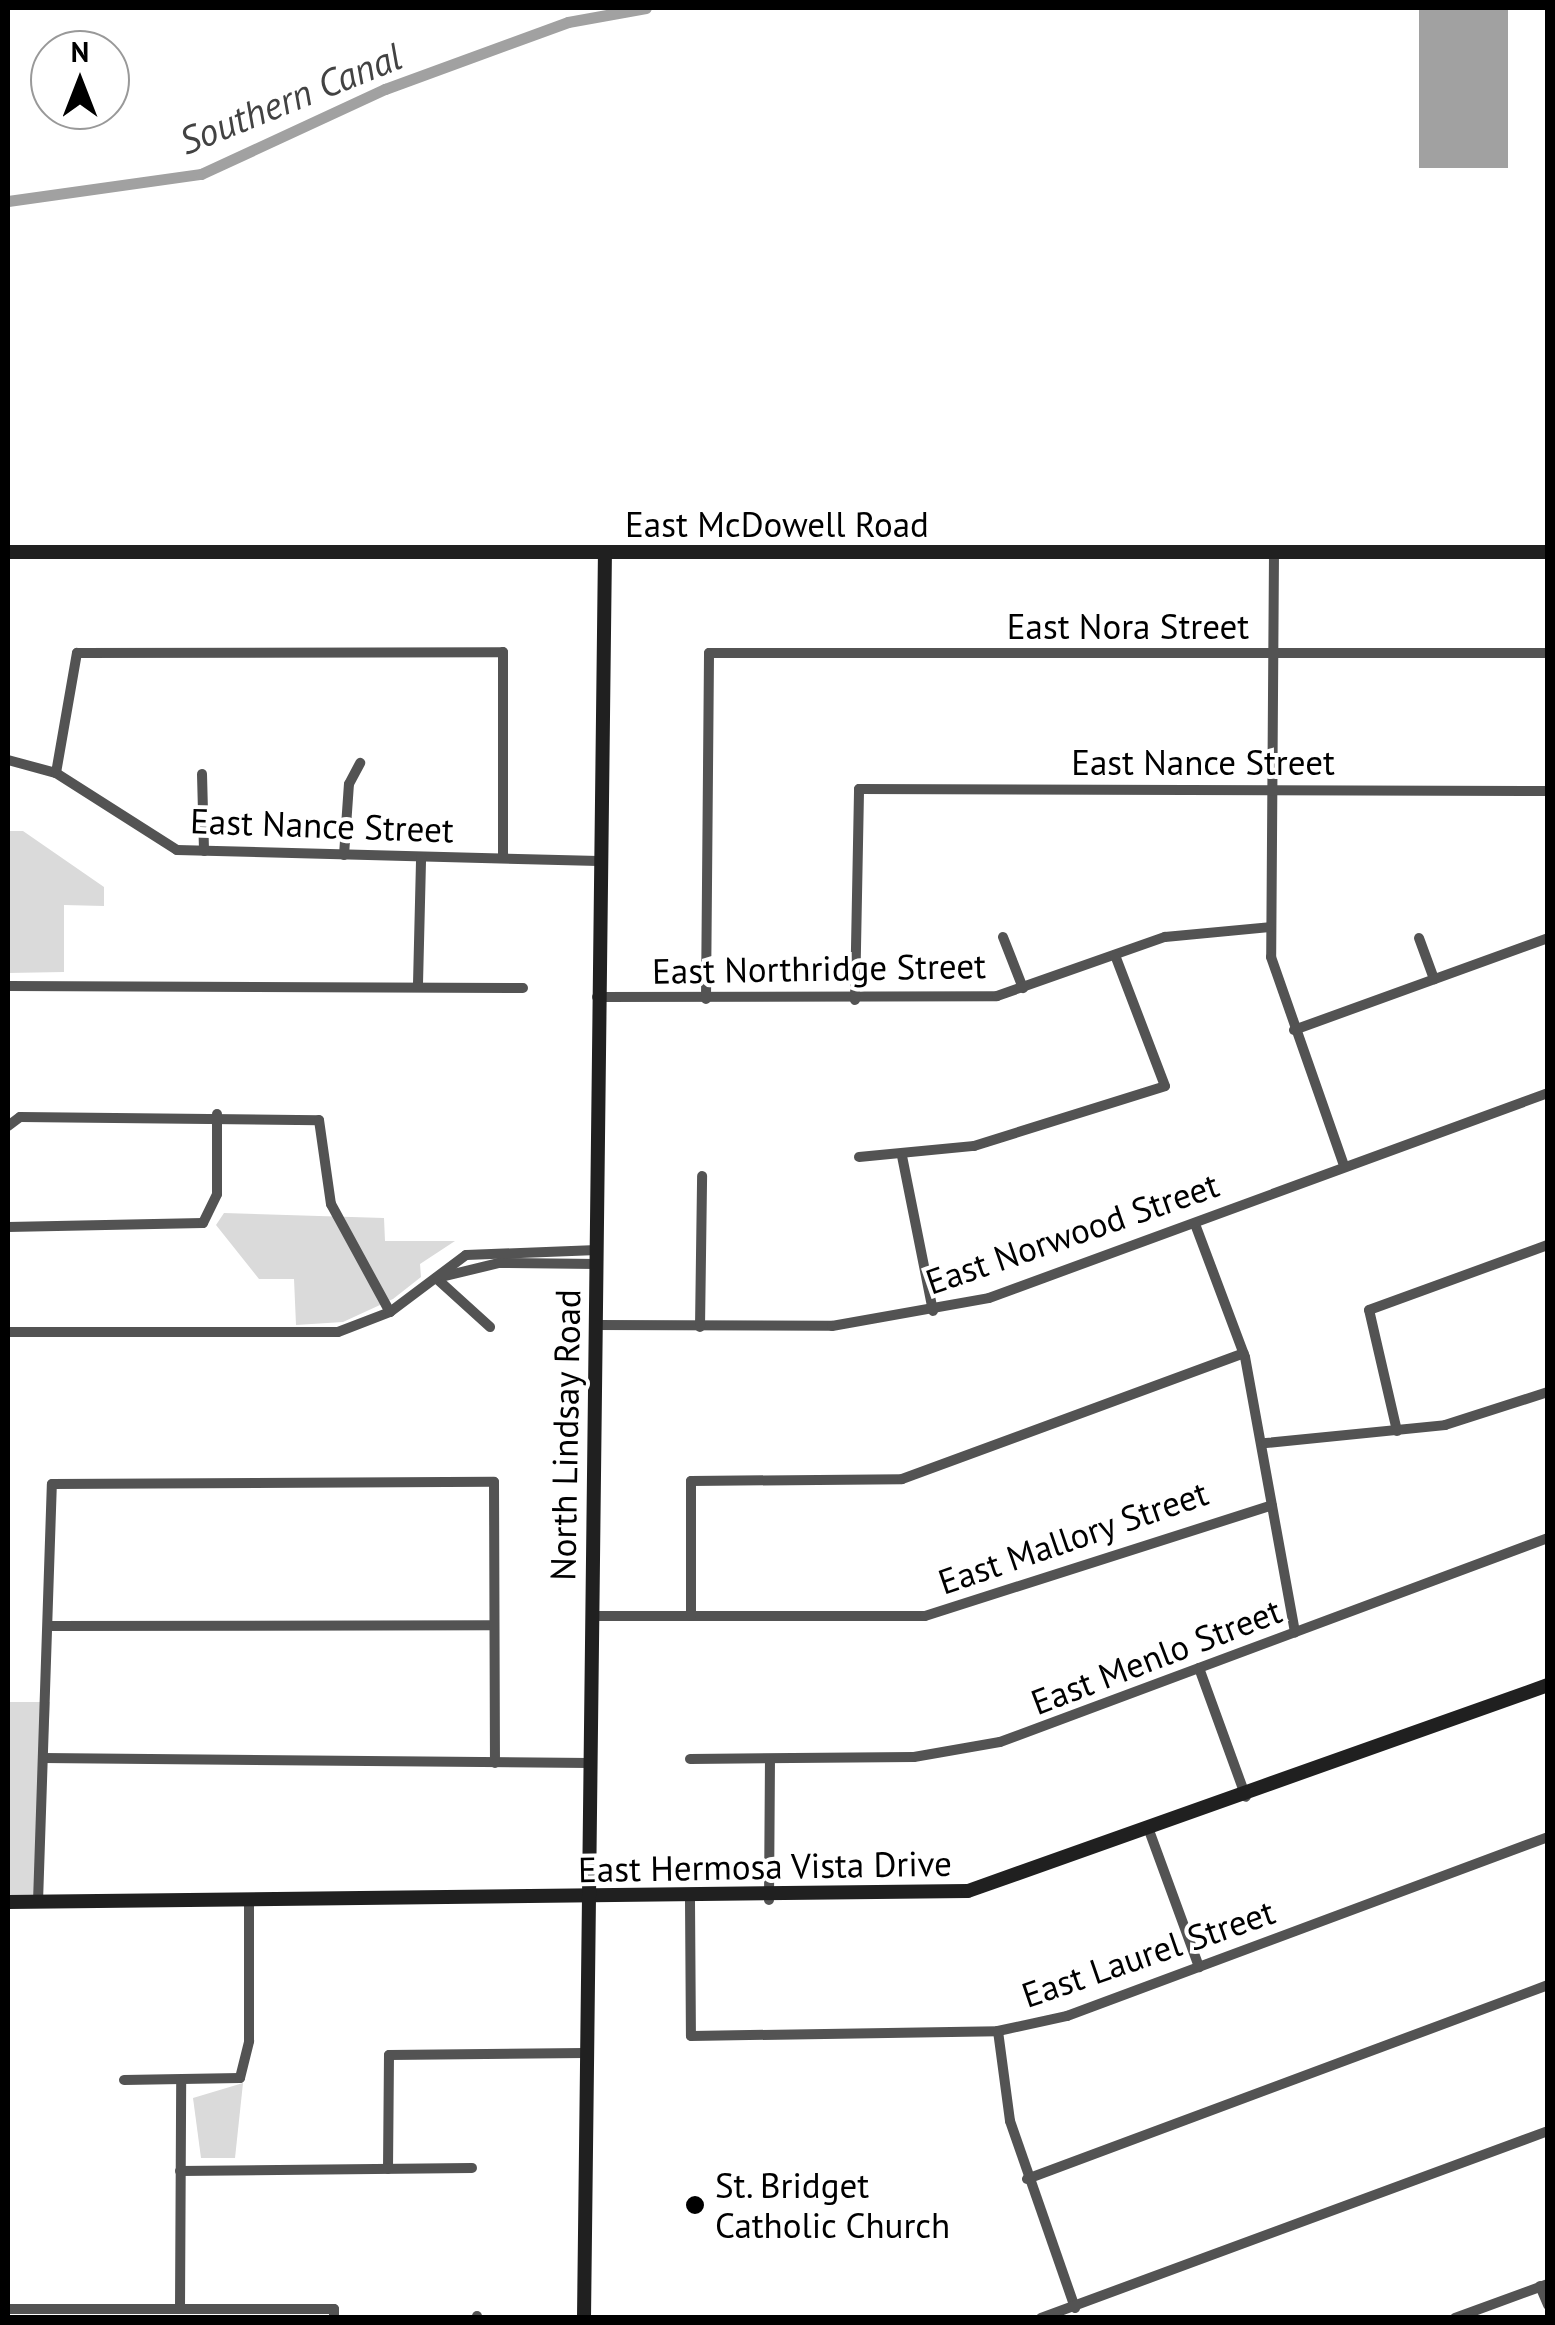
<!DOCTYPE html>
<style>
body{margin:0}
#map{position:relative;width:1555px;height:2325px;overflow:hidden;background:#fff;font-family:"PT Sans",sans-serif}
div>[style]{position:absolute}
.green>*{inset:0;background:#dadada}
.water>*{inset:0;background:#a1a1a1;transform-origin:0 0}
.canal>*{height:11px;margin:-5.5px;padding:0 5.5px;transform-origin:5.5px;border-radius:5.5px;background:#a1a1a1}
.street>*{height:10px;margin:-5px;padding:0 5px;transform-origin:5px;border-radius:5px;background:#535353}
.secondary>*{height:14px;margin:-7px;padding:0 7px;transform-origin:7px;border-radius:7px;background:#202020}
.dots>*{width:28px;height:28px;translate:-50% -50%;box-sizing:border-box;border:5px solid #fff;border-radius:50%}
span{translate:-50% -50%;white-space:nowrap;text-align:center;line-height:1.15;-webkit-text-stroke:8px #fff;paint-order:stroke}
.street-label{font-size:35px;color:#000}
.poi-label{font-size:35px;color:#000}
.left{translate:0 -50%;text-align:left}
.water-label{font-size:38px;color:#424242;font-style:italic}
.frame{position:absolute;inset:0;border:10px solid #000;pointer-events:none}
.north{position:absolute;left:30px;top:30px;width:100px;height:100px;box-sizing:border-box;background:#fff;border:2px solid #999;border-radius:50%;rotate:0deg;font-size:28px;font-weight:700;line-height:40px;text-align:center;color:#000}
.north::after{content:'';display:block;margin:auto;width:35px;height:45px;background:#000;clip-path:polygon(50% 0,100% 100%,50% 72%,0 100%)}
</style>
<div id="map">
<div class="green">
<i style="clip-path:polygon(8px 831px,23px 831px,104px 887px,104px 906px,64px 905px,64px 972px,8px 973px)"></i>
<i style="clip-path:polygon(224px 1213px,384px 1218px,385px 1241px,455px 1241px,420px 1264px,421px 1277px,393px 1299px,343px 1322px,296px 1325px,294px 1279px,259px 1279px,216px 1225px)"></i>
<i style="clip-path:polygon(8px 1702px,50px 1702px,38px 1902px,8px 1902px)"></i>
<i style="clip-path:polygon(243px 2083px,235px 2158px,201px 2158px,193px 2098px)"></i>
</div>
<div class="water">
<i style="left:1419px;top:8px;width:89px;height:160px"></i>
</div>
<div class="canal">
<i style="left:8px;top:201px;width:195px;rotate:-8deg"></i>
<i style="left:201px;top:174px;width:203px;rotate:-24.8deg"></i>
<i style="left:385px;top:89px;width:195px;rotate:-20.1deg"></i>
<i style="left:568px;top:22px;width:79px;rotate:-10.2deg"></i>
</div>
<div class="street">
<i style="left:1274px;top:553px;width:404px;rotate:90.4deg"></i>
<i style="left:1271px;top:957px;width:221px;rotate:70.7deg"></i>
<i style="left:8px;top:760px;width:50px;rotate:15.2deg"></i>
<i style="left:56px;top:773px;width:143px;rotate:32.5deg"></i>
<i style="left:177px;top:850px;width:422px;rotate:1.5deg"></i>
<i style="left:56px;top:773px;width:122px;rotate:-80.1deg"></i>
<i style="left:77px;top:653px;width:426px;rotate:-0.1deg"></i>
<i style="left:503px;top:652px;width:205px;rotate:90deg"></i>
<i style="left:202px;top:774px;width:77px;rotate:88.5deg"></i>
<i style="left:344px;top:855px;width:71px;rotate:-86deg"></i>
<i style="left:349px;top:784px;width:24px;rotate:-62deg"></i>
<i style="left:1003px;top:937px;width:55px;rotate:68.6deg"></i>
<i style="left:1419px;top:938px;width:44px;rotate:69.9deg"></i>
<i style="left:418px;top:984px;width:127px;rotate:-88.6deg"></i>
<i style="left:8px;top:986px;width:515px;rotate:0.22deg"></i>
<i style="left:597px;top:997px;width:400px;rotate:-0.1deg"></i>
<i style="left:997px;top:996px;width:178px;rotate:-19.4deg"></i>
<i style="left:1165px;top:937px;width:105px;rotate:-5.4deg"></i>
<i style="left:706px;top:999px;width:346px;rotate:-89.5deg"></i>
<i style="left:709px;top:653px;width:839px"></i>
<i style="left:855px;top:1000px;width:211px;rotate:-88.9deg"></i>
<i style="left:859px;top:789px;width:689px;rotate:0.17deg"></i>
<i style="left:1294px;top:1030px;width:270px;rotate:-19.9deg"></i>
<i style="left:8px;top:1126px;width:15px;rotate:-37deg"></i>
<i style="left:20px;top:1117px;width:299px;rotate:0.6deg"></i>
<i style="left:319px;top:1120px;width:85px;rotate:81.9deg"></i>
<i style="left:331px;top:1204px;width:123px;rotate:61.4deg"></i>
<i style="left:902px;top:1156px;width:158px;rotate:78.7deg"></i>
<i style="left:859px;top:1157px;width:116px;rotate:-5.5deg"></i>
<i style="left:974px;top:1146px;width:200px;rotate:-17.4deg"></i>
<i style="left:1165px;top:1086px;width:140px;rotate:-110.9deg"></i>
<i style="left:1195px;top:1224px;width:142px;rotate:69.4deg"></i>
<i style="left:1245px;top:1357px;width:280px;rotate:79.7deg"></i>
<i style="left:8px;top:1227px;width:195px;rotate:-1.2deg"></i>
<i style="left:203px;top:1223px;width:32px;rotate:-64deg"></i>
<i style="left:217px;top:1194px;width:80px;rotate:-90deg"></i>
<i style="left:436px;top:1278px;width:73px;rotate:42.2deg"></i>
<i style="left:437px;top:1278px;width:64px;rotate:-13.6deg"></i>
<i style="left:499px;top:1263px;width:98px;rotate:0.6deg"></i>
<i style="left:595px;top:1325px;width:237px;rotate:0.2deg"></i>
<i style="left:832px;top:1326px;width:159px;rotate:-10.1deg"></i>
<i style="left:989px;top:1298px;width:595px;rotate:-20.14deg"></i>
<i style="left:700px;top:1327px;width:151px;rotate:-89.2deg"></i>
<i style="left:8px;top:1332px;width:330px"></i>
<i style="left:338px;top:1332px;width:56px;rotate:-21deg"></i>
<i style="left:390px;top:1312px;width:95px;rotate:-36.9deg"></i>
<i style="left:466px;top:1255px;width:131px;rotate:-2.2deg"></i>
<i style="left:1397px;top:1431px;width:124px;rotate:-103deg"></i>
<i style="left:1369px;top:1310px;width:190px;rotate:-20deg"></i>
<i style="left:1266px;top:1443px;width:180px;rotate:-5.7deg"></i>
<i style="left:1445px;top:1425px;width:108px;rotate:-17.8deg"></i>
<i style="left:593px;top:1616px;width:332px"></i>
<i style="left:925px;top:1616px;width:364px;rotate:-17.7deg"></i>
<i style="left:691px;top:1616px;width:135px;rotate:-90deg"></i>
<i style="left:691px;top:1481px;width:211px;rotate:-0.5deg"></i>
<i style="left:902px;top:1479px;width:364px;rotate:-20.2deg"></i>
<i style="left:51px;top:1626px;width:443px;rotate:-0.1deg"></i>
<i style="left:1199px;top:1668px;width:137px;rotate:70deg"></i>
<i style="left:43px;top:1758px;width:547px;rotate:0.52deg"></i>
<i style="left:690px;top:1759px;width:224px;rotate:-0.5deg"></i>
<i style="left:914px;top:1757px;width:87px;rotate:-9.9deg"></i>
<i style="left:1000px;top:1742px;width:585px;rotate:-20.42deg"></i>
<i style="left:1150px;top:1833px;width:143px;rotate:69.9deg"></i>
<i style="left:769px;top:1900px;width:140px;rotate:-89.6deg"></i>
<i style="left:690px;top:1901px;width:135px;rotate:89.6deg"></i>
<i style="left:691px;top:2036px;width:307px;rotate:-0.9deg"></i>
<i style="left:998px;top:2031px;width:71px;rotate:-12.3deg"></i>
<i style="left:1067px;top:2016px;width:513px;rotate:-20.41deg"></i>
<i style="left:38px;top:1902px;width:418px;rotate:-88.1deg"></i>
<i style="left:52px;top:1484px;width:442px;rotate:-0.3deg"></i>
<i style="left:494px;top:1482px;width:281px;rotate:89.8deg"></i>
<i style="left:998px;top:2031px;width:91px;rotate:82.4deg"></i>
<i style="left:1010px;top:2121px;width:198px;rotate:70.8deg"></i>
<i style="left:124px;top:2080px;width:116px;rotate:-1deg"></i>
<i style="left:240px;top:2078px;width:38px;rotate:-76deg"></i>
<i style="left:249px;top:2041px;width:138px;rotate:-90deg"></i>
<i style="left:388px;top:2169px;width:114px;rotate:-89.5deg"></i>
<i style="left:389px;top:2055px;width:195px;rotate:-0.6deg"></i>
<i style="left:180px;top:2171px;width:292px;rotate:-0.6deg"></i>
<i style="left:1027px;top:2179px;width:556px;rotate:-20.42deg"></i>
<i style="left:1540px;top:2286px;width:21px;rotate:67deg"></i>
<i style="left:8px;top:2309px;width:326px"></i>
<i style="left:334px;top:2309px;width:9px;rotate:90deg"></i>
<i style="left:180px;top:2309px;width:228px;rotate:-89.7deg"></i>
<i style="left:477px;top:2316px;width:2px;rotate:90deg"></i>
<i style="left:1041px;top:2318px;width:540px;rotate:-20.25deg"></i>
<i style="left:1455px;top:2318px;width:99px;rotate:-20.1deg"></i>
</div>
<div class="secondary">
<i style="left:8px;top:552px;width:1540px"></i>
<i style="left:8px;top:1902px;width:960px;rotate:-0.66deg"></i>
<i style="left:968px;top:1891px;width:615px;rotate:-19.55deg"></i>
<i style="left:584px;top:2318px;width:1764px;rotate:-89.32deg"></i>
</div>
<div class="dots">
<i style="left:695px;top:2205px;background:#000"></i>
</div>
<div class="street-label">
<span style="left:777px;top:524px">East McDowell Road</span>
<span style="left:1128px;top:626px">East Nora Street</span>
<span style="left:1203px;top:762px">East Nance Street</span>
<span style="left:322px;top:825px;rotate:2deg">East Nance Street</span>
<span style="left:819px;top:968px;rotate:-1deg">East Northridge Street</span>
<span style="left:1072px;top:1233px;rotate:-19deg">East Norwood Street</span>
<span style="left:565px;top:1435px;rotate:-89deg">North Lindsay Road</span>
<span style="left:1073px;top:1537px;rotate:-19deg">East Mallory Street</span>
<span style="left:1156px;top:1656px;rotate:-21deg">East Menlo Street</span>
<span style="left:765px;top:1866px;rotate:-1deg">East Hermosa Vista Drive</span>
<span style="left:1148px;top:1953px;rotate:-19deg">East Laurel Street</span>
</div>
<div class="poi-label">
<span class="left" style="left:715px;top:2205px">St. Bridget<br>Catholic Church</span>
</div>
<div class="water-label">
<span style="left:290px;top:98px;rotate:-22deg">Southern Canal</span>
</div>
<div class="frame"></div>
<div class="north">N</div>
</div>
